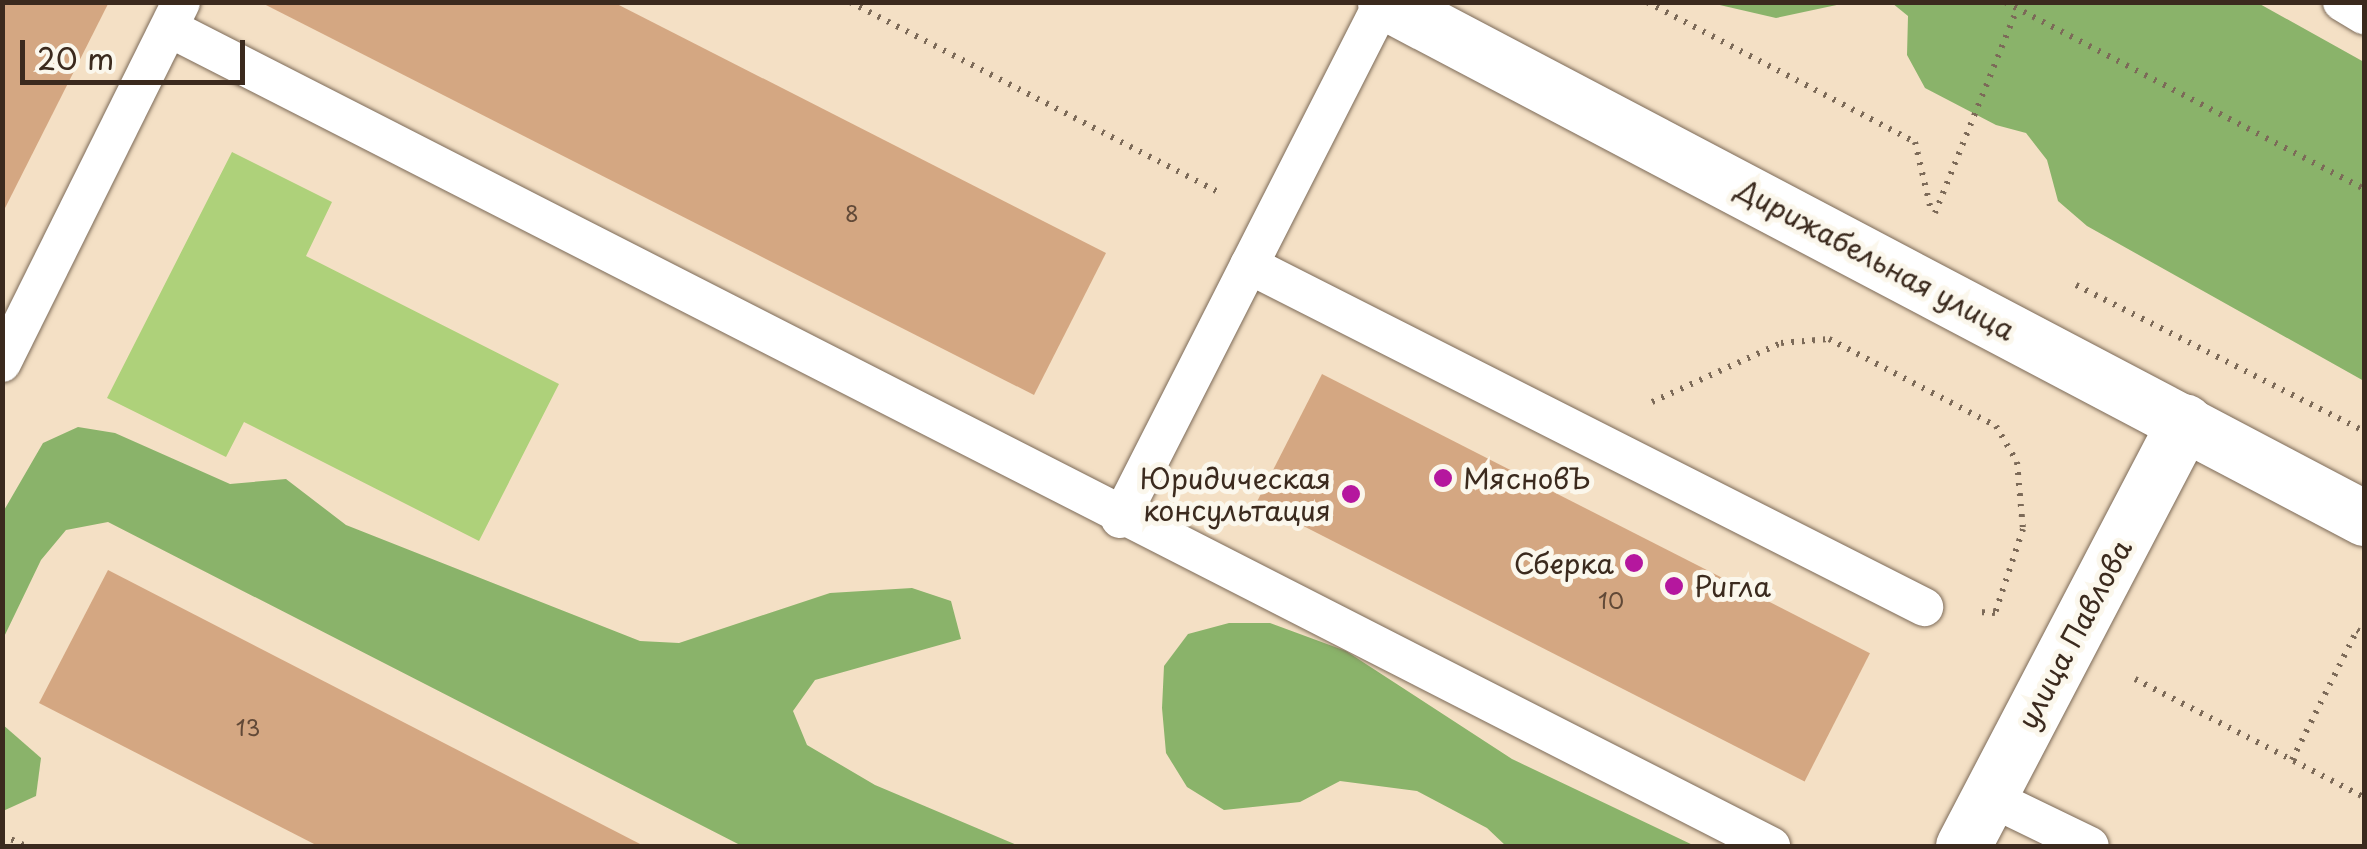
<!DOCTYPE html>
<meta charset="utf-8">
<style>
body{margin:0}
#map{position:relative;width:2367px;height:849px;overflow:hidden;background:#f4e0c5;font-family:"Playpen Sans",sans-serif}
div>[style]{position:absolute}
.green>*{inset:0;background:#aed17a}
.forest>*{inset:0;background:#8ab36a}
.building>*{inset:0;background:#d4a782;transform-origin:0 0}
.path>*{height:6px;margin-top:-3px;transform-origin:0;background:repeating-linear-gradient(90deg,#7c6a58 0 2.5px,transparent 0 10.5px)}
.roads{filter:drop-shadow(0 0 2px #7c6a58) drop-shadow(0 0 2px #7c6a58)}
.lane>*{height:38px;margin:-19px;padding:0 19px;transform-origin:19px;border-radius:19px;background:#fff}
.secondary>*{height:55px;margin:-27.5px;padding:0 27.5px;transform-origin:27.5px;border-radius:27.5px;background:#fff}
.dots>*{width:28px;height:28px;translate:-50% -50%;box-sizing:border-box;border:5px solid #fbf7ec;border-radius:50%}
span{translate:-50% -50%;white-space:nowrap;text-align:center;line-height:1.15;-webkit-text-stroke:10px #fbf7ec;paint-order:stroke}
.number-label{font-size:22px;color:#614937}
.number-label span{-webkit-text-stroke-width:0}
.street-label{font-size:28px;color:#3b2a1e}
.poi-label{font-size:28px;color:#3b2a1e}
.right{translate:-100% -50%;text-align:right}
.left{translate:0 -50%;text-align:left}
.frame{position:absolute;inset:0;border:5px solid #3b2a1e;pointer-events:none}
.scale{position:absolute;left:20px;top:40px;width:225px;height:45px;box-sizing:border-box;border:5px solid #3b2a1e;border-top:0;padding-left:12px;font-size:30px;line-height:35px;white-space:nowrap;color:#3b2a1e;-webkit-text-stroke:8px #fbf7ec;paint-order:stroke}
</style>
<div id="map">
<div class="green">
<i style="clip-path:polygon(232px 152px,332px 202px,306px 256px,559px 384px,479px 541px,244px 422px,226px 457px,107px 398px)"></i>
</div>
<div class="forest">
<i style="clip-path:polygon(1711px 3px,1846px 3px,1776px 18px)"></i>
<i style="clip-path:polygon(1892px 3px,2258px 3px,2364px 62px,2364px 381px,2087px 226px,2058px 201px,2047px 160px,2026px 133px,1996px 125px,1925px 88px,1907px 55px,1908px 16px)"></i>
<i style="clip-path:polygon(78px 427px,115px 433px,230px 484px,286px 479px,346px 525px,640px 641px,679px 643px,830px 593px,912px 588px,951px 601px,961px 639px,815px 680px,793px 711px,807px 745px,875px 785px,1019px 846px,742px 846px,108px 522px,66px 530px,41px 560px,3px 639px,3px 512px,43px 443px)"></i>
<i style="clip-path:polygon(1229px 623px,1270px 623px,1346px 651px,1512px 759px,1695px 846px,1506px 846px,1487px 828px,1417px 791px,1340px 781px,1300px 802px,1224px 810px,1187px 787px,1166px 753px,1162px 708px,1164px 666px,1188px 634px)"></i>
<i style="clip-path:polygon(2px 724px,41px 758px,36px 796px,3px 811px)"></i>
</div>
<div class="building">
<i style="clip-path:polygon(2px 2px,109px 2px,2px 214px)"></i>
<i style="clip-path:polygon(260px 2px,613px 2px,1106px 253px,1034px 395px)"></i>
<i style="left:1322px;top:374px;width:615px;height:144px;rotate:27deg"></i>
<i style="clip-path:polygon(108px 570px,644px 846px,318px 846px,39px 703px)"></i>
</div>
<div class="path">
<i style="left:850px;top:2px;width:419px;rotate:27.3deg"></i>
<i style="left:1647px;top:2px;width:302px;rotate:27.6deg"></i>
<i style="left:1915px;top:142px;width:70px;rotate:76.8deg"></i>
<i style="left:2005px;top:2px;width:405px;rotate:27.5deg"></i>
<i style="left:1935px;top:213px;width:220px;rotate:-68.1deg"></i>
<i style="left:2076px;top:285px;width:323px;rotate:26.9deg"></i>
<i style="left:1652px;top:402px;width:142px;rotate:-24.6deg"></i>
<i style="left:1781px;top:343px;width:48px;rotate:-4.8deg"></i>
<i style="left:1829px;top:339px;width:188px;rotate:27.5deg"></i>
<i style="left:1996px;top:426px;width:42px;rotate:59.7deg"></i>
<i style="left:2017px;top:462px;width:67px;rotate:84.9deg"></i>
<i style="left:2023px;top:529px;width:89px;rotate:108.4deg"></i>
<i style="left:1995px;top:613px;width:16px;rotate:-176deg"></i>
<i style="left:2135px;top:679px;width:258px;rotate:27.3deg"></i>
<i style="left:2292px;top:760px;width:145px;rotate:-63.4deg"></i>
<i style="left:2357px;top:630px;width:8px;rotate:30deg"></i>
<i style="left:2px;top:835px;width:26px;rotate:25deg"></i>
</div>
<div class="roads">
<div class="lane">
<i style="left:2342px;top:2px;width:26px;rotate:31deg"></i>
<i style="left:169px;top:28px;width:1799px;rotate:27.05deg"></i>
<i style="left:1249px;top:265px;width:757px;rotate:26.87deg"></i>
<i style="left:2px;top:363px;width:403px;rotate:-63.6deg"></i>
<i style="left:1120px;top:519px;width:580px;rotate:-63.04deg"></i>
<i style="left:1989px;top:797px;width:112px;rotate:25.9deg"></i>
</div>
<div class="secondary">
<i style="left:1385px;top:2px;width:1107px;rotate:27.79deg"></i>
<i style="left:1963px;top:846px;width:479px;rotate:-62.4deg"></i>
</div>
</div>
<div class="dots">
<i style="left:1443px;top:478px;background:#b5179e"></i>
<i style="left:1351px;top:494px;background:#b5179e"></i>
<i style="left:1634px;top:563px;background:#b5179e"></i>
<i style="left:1674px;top:586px;background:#b5179e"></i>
</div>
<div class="number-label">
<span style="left:852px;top:213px">8</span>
<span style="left:1611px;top:600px">10</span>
<span style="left:248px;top:727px">13</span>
</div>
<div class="street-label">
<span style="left:1876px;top:259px;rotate:28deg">Дирижабельная улица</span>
<span style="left:2074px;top:634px;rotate:-62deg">улица Павлова</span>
</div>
<div class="poi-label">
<span class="right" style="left:1331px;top:494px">Юридическая<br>консультация</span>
<span class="left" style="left:1463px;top:478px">МясновЪ</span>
<span class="right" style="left:1614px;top:563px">Сберка</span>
<span class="left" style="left:1694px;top:586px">Ригла</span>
</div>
<div class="frame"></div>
<div class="scale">20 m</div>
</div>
